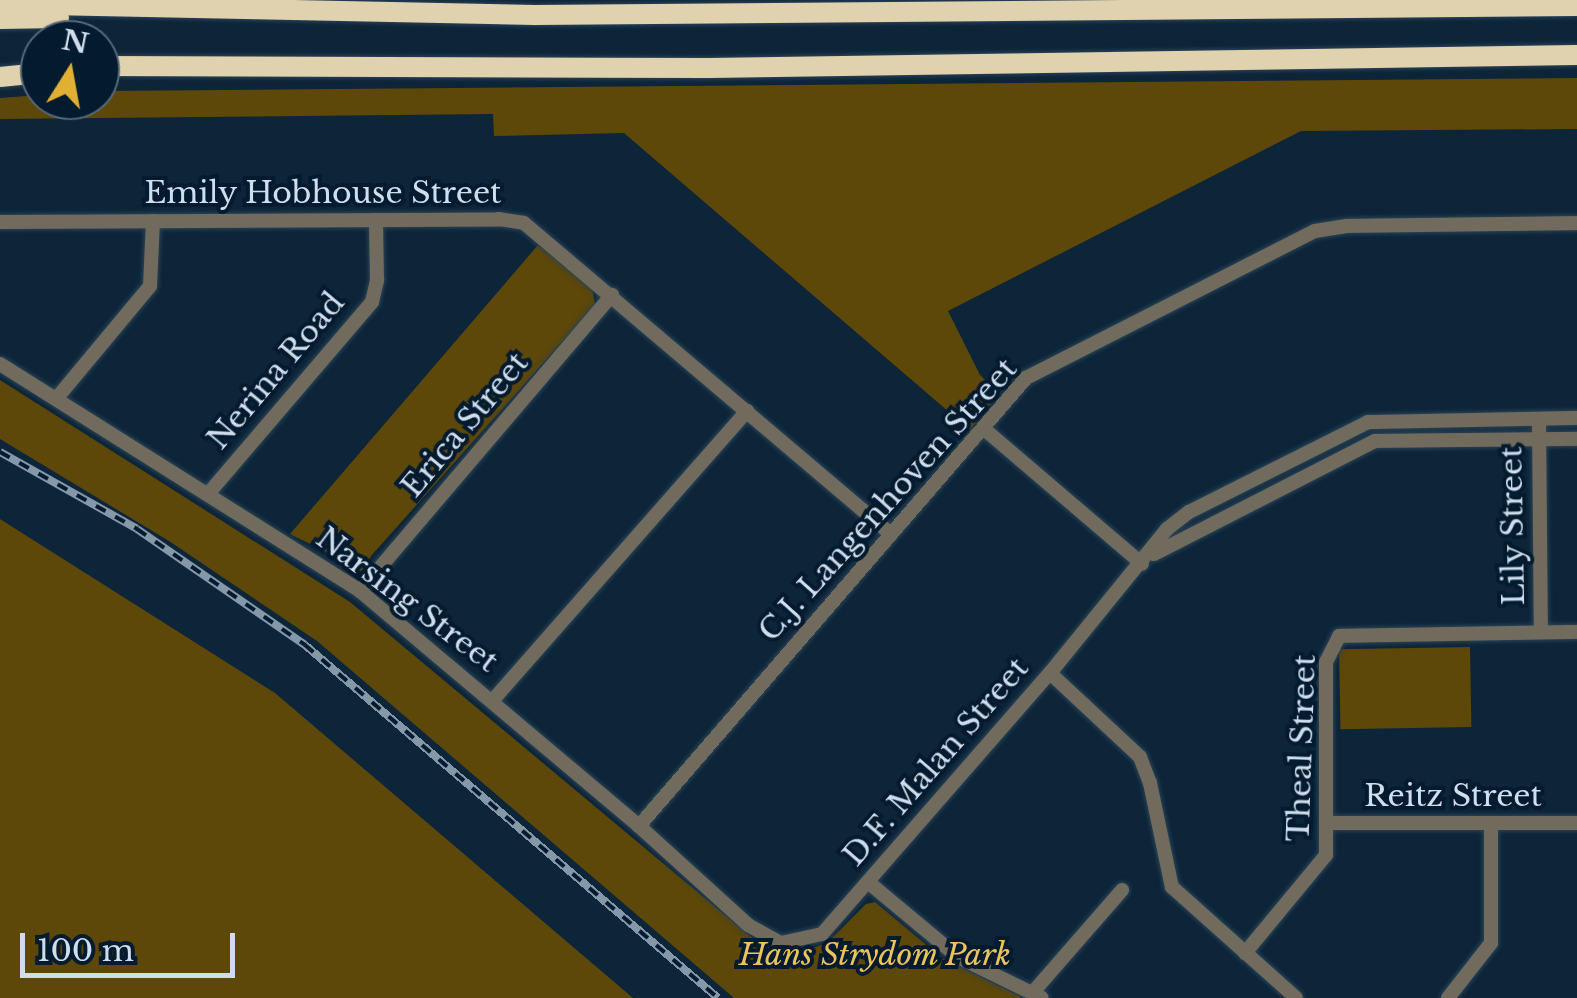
<!DOCTYPE html>
<style>
body{margin:0}
#map{position:relative;width:1577px;height:998px;overflow:hidden;background:#0c2539;font-family:"Libre Baskerville",serif}
div>[style]{position:absolute}
.green>*{inset:0;background:#5d4709;transform-origin:0 0}
.roads{filter:drop-shadow(0 0 2px #2b4356) drop-shadow(0 0 2px #2b4356)}
.minor>*{height:14px;margin:-7px;padding:0 7px;transform-origin:7px;border-radius:7px;background:#716b5e}
.highway>*{height:20px;margin:-10px;padding:0 10px;transform-origin:10px;border-radius:10px;background:#e1d2af}
.rail>*{height:8px;margin-top:-4px;transform-origin:0;background:repeating-linear-gradient(90deg,#031b2f 0 11px,#8598a8 0 22px);box-sizing:border-box;border-block:2px solid #8598a8}
span{translate:-50% -50%;white-space:nowrap;text-align:center;line-height:1.15;-webkit-text-stroke:8px #031b2f;paint-order:stroke}
.street-label{font-size:30px;color:#cfdeec}
.park-label{font-size:30px;color:#ecc25d;font-style:italic}
.north{position:absolute;left:20px;top:20px;width:100px;height:100px;box-sizing:border-box;background:#031b2f;border:2px solid #55697b;border-radius:50%;rotate:11deg;font-size:28px;font-weight:700;line-height:40px;text-align:center;color:#cfdeec}
.north::after{content:'';display:block;margin:auto;width:35px;height:45px;background:#dfb034;clip-path:polygon(50% 0,100% 100%,50% 72%,0 100%)}
.scale{position:absolute;left:20px;top:933px;width:215px;height:45px;box-sizing:border-box;border:5px solid #cfdeec;border-top:0;padding-left:12px;font-size:30px;line-height:35px;white-space:nowrap;color:#cfdeec;-webkit-text-stroke:8px #031b2f;paint-order:stroke}
</style>
<div id="map">
<div class="green">
<i style="clip-path:polygon(1577px 78px,1577px 129px,1301px 131px,948px 311px,980px 375px,999px 393px,970px 430px,624px 133px,494px 136px,493px 114px,0 119px,0 98px,40px 95px,40px 100px,100px 100px,100px 91px)"></i>
<i style="clip-path:polygon(538px 245px,592px 287px,595px 305px,371px 556px,363px 572px,351px 573px,334px 562px,334px 556px,290px 534px)"></i>
<i style="clip-path:polygon(0 380px,350px 602px,761px 945px,807px 950px,827px 943px,866px 904px,875px 902px,942px 958px,1024px 998px,734px 998px,317px 641px,169px 541px,0 439px)"></i>
<i style="clip-path:polygon(0 519px,275px 693px,633px 998px,0 998px)"></i>
<i style="left:1470px;top:647px;width:80px;height:131px;rotate:89deg"></i>
</div>
<div class="roads">
<div class="minor">
<i style="left:0;top:222px;width:499px;rotate:-0.3deg"></i>
<i style="left:499px;top:219px;width:25px;rotate:9deg"></i>
<i style="left:524px;top:223px;width:481px;rotate:40.3deg"></i>
<i style="left:0;top:364px;width:426px;rotate:32.2deg"></i>
<i style="left:360px;top:591px;width:365px;rotate:40.1deg"></i>
<i style="left:639px;top:826px;width:147px;rotate:42.2deg"></i>
<i style="left:748px;top:925px;width:38px;rotate:29deg"></i>
<i style="left:781px;top:943px;width:42px;rotate:-12.4deg"></i>
<i style="left:822px;top:934px;width:347px;rotate:-48.9deg"></i>
<i style="left:1050px;top:673px;width:186px;rotate:-50.9deg"></i>
<i style="left:1167px;top:529px;width:28px;rotate:-38deg"></i>
<i style="left:1189px;top:512px;width:200px;rotate:-26.7deg"></i>
<i style="left:1368px;top:422px;width:209px;rotate:-1.1deg"></i>
<i style="left:56px;top:399px;width:147px;rotate:-50.2deg"></i>
<i style="left:150px;top:286px;width:65px;rotate:-87.4deg"></i>
<i style="left:1539px;top:419px;width:213px;rotate:89.5deg"></i>
<i style="left:983px;top:428px;width:209px;rotate:40.5deg"></i>
<i style="left:208px;top:494px;width:253px;rotate:-49.5deg"></i>
<i style="left:372px;top:302px;width:23px;rotate:-77deg"></i>
<i style="left:377px;top:280px;width:60px;rotate:-91deg"></i>
<i style="left:1154px;top:554px;width:248px;rotate:-27.1deg"></i>
<i style="left:1375px;top:441px;width:202px;rotate:-0.6deg"></i>
<i style="left:360px;top:591px;width:389px;rotate:-49.6deg"></i>
<i style="left:1050px;top:673px;width:123px;rotate:43deg"></i>
<i style="left:1140px;top:757px;width:28px;rotate:69deg"></i>
<i style="left:1150px;top:783px;width:106px;rotate:78.1deg"></i>
<i style="left:1172px;top:887px;width:166px;rotate:41.8deg"></i>
<i style="left:493px;top:700px;width:385px;rotate:-48.7deg"></i>
<i style="left:1329px;top:823px;width:248px"></i>
<i style="left:639px;top:826px;width:592px;rotate:-49.18deg"></i>
<i style="left:1026px;top:378px;width:324px;rotate:-27deg"></i>
<i style="left:1315px;top:231px;width:32px;rotate:-9deg"></i>
<i style="left:1347px;top:226px;width:230px;rotate:-0.7deg"></i>
<i style="left:868px;top:882px;width:117px;rotate:39.8deg"></i>
<i style="left:958px;top:957px;width:93px;rotate:26deg"></i>
<i style="left:1245px;top:953px;width:127px;rotate:-50.4deg"></i>
<i style="left:1326px;top:855px;width:193px;rotate:-90deg"></i>
<i style="left:1326px;top:662px;width:29px;rotate:-63deg"></i>
<i style="left:1339px;top:636px;width:238px;rotate:-1deg"></i>
<i style="left:1034px;top:991px;width:134px;rotate:-48.9deg"></i>
<i style="left:1448px;top:998px;width:70px;rotate:-52deg"></i>
<i style="left:1491px;top:943px;width:118px;rotate:-90deg"></i>
</div>
<div class="highway">
<i style="left:0;top:4px;width:535px;rotate:1.18deg"></i>
<i style="left:535px;top:15px;width:1042px;rotate:-0.49deg"></i>
<i style="left:0;top:19px;width:59px;rotate:-1deg"></i>
<i style="left:100px;top:66px;width:609px;rotate:0.19deg"></i>
<i style="left:709px;top:68px;width:868px;rotate:-0.86deg"></i>
<i style="left:0;top:77px;width:40px;rotate:-5.7deg"></i>
</div>
</div>
<div class="rail">
<i style="left:0;top:452px;width:157px;rotate:29.3deg"></i>
<i style="left:137px;top:529px;width:204px;rotate:34.6deg"></i>
<i style="left:305px;top:645px;width:543px;rotate:40.52deg"></i>
</div>
<div class="street-label">
<span style="left:323px;top:193px">Emily Hobhouse Street</span>
<span style="left:276px;top:371px;rotate:-50deg">Nerina Road</span>
<span style="left:465px;top:425px;rotate:-50deg">Erica Street</span>
<span style="left:888px;top:500px;rotate:-48deg">C.J. Langenhoven Street</span>
<span style="left:1513px;top:526px;rotate:-91deg">Lily Street</span>
<span style="left:407px;top:600px;rotate:37deg">Narsing Street</span>
<span style="left:1302px;top:748px;rotate:-88deg">Theal Street</span>
<span style="left:936px;top:762px;rotate:-49deg">D.F. Malan Street</span>
<span style="left:1453px;top:796px">Reitz Street</span>
</div>
<div class="park-label">
<span style="left:875px;top:955px">Hans Strydom Park</span>
</div>
<div class="north">N</div>
<div class="scale">100 m</div>
</div>
